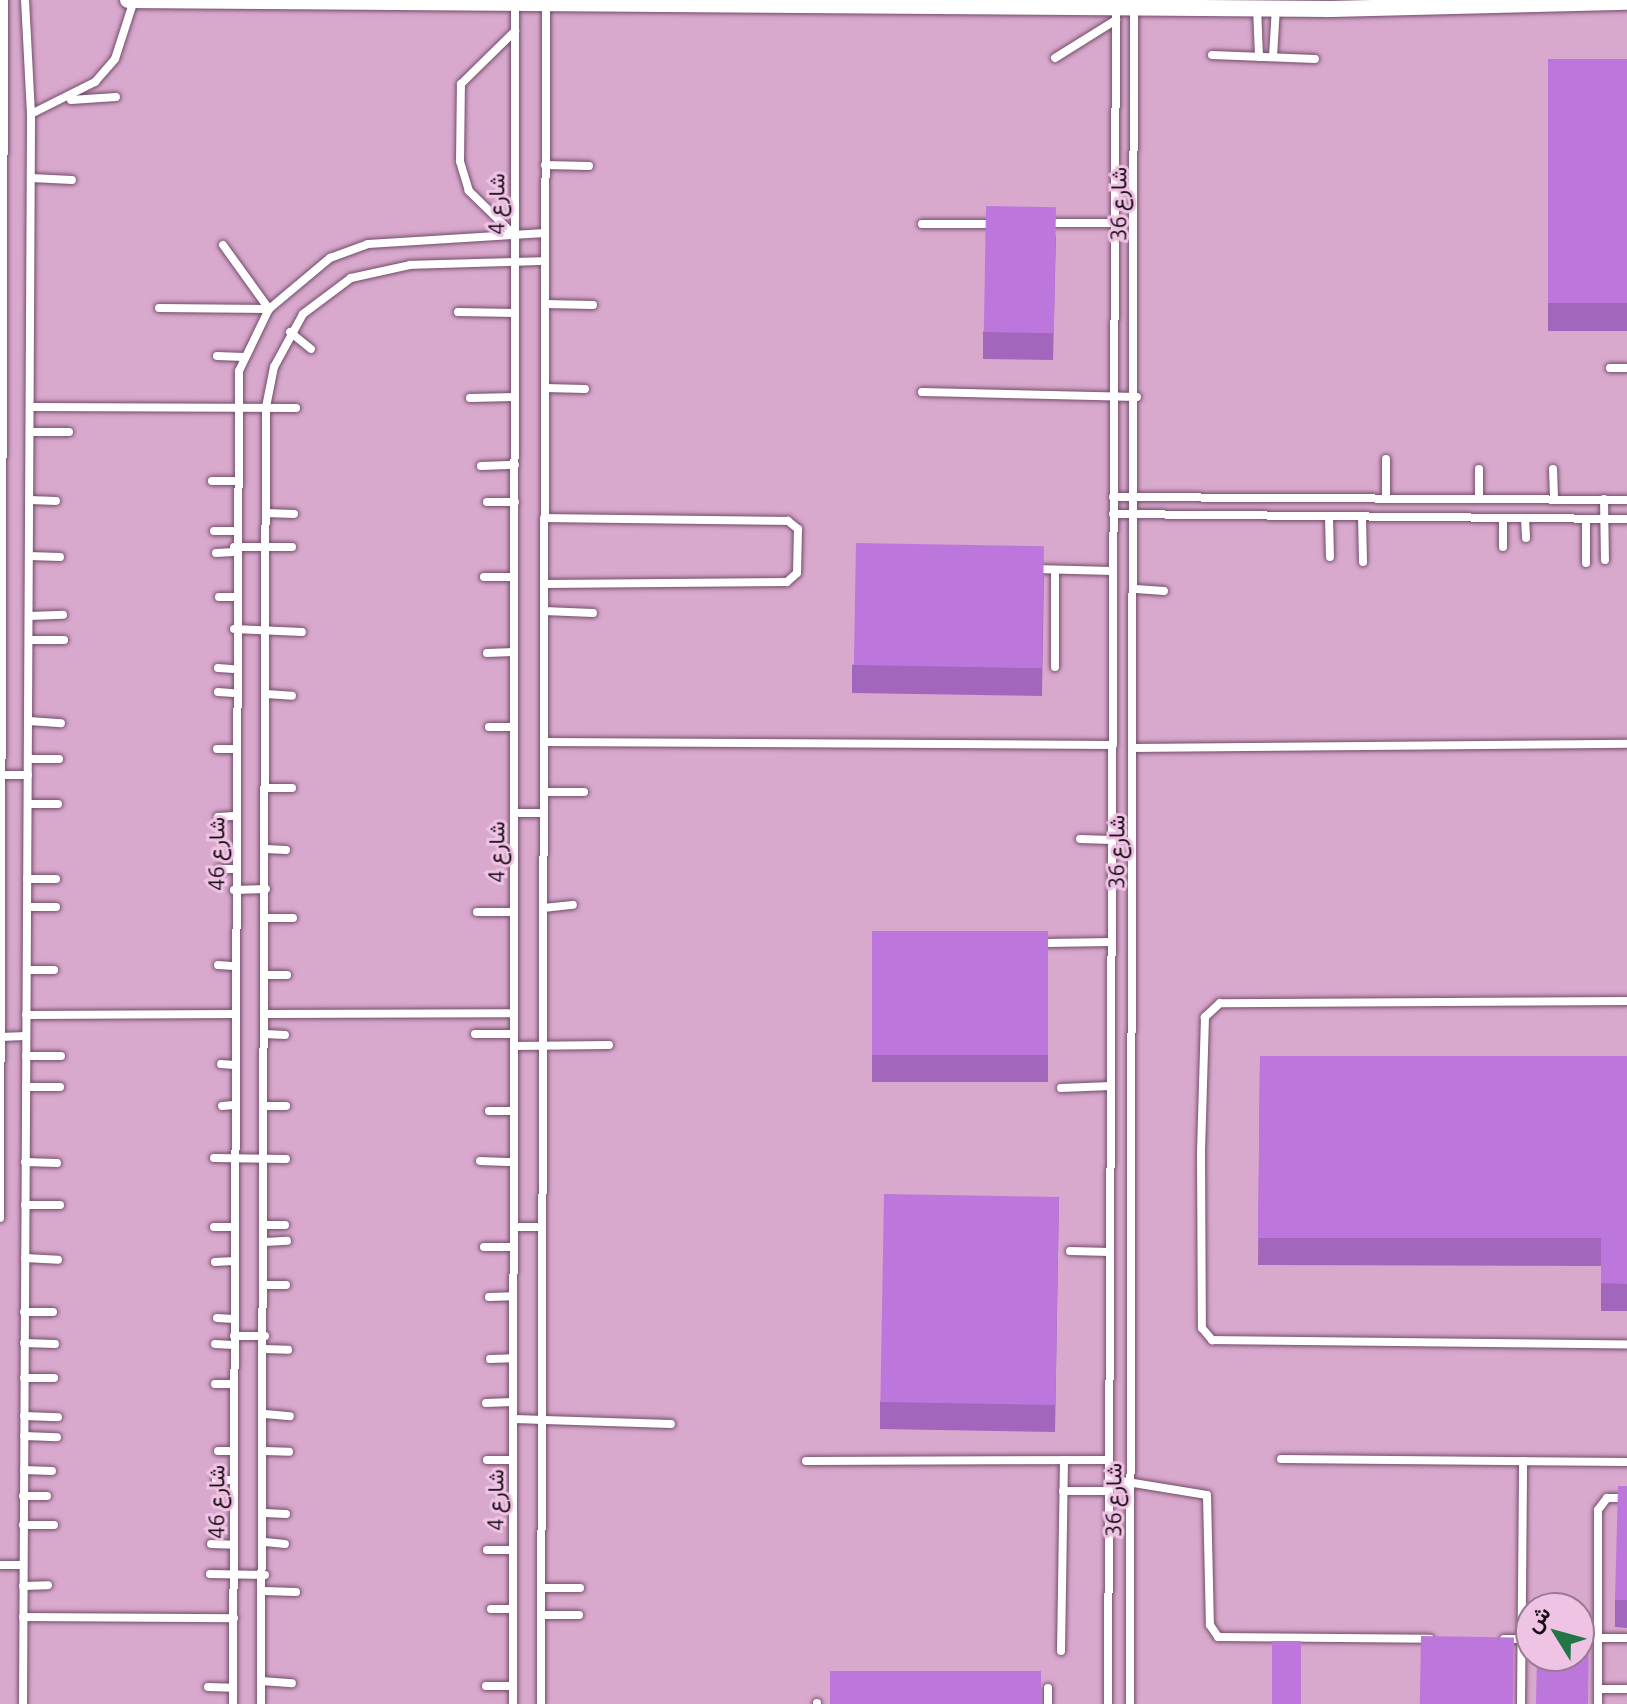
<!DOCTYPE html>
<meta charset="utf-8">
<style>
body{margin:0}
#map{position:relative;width:1627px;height:1704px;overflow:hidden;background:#e1b6d6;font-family:Ubuntu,Vazirmatn,sans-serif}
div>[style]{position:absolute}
.built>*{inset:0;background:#d9a8cd}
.roads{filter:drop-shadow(0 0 2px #714d69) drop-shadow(0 0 2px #714d69)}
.lane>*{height:8px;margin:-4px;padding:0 4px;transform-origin:4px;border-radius:4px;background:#fff}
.street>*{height:16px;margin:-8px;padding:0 8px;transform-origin:8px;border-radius:8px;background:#fff}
.wall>*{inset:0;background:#a366bd;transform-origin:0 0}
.building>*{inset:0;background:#bd77dc;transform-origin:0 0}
span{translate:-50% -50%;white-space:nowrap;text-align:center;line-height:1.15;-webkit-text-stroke:6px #eec3e3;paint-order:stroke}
.street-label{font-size:22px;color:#1a0c17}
.north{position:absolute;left:1515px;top:1592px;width:80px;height:80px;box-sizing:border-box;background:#eec3e3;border:2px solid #997a91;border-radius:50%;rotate:307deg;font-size:22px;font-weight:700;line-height:32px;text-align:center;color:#1a0c17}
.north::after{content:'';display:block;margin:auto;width:28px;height:36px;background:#217546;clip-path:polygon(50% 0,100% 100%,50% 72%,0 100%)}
</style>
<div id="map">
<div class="built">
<i style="clip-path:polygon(evenodd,0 0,1627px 0,1627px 1704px,0 1704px,0 0,1531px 1608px,1579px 1608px,1579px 1656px,1531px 1656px,1531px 1608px)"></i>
</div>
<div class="roads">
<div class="lane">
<i style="left:1257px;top:7px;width:50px;rotate:87.7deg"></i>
<i style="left:1212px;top:55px;width:103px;rotate:2.2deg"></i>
<i style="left:1273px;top:57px;width:50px;rotate:-86.6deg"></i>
<i style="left:1055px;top:58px;width:72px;rotate:-31.9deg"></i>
<i style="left:71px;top:100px;width:45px;rotate:-3.8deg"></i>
<i style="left:31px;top:114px;width:72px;rotate:-26.6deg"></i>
<i style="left:95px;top:82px;width:30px;rotate:-49deg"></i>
<i style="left:115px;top:59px;width:62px;rotate:-72.1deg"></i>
<i style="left:545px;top:165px;width:44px;rotate:1.3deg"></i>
<i style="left:31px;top:178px;width:41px;rotate:2.8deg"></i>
<i style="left:1047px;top:223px;width:68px"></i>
<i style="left:922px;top:224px;width:71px"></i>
<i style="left:513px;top:234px;width:62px;rotate:-135.7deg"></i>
<i style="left:469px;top:191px;width:31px;rotate:-107deg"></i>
<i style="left:460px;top:161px;width:77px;rotate:-89.3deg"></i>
<i style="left:461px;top:84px;width:76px;rotate:-44.5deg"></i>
<i style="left:223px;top:245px;width:79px;rotate:54.3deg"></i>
<i style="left:545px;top:304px;width:48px;rotate:1.2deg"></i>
<i style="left:159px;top:308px;width:110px;rotate:0.5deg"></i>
<i style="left:458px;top:312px;width:57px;rotate:1deg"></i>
<i style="left:290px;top:332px;width:27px;rotate:39deg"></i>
<i style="left:217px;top:356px;width:27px;rotate:2deg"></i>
<i style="left:1610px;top:368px;width:17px"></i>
<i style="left:545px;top:388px;width:40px;rotate:1.4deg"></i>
<i style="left:922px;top:392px;width:215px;rotate:1.3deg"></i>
<i style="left:470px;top:398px;width:45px;rotate:-1.3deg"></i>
<i style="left:30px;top:407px;width:266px;rotate:0.2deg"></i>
<i style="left:30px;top:432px;width:39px"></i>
<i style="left:481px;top:466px;width:34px;rotate:-2deg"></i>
<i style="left:1479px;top:469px;width:30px;rotate:90deg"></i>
<i style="left:1553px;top:469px;width:30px;rotate:88deg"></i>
<i style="left:212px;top:481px;width:22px"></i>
<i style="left:1113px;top:497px;width:514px;rotate:0.33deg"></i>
<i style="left:1386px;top:499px;width:40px;rotate:-90deg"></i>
<i style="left:1604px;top:499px;width:61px;rotate:89.1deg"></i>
<i style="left:30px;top:500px;width:26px;rotate:2deg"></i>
<i style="left:487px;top:502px;width:28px"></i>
<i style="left:266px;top:513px;width:28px;rotate:2deg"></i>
<i style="left:1113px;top:514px;width:514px;rotate:0.56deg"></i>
<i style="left:1329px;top:517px;width:40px;rotate:88.6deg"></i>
<i style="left:1362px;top:517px;width:45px;rotate:88.7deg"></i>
<i style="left:1525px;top:518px;width:20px;rotate:87deg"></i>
<i style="left:214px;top:531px;width:20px"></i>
<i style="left:234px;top:547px;width:58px"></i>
<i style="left:1503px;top:547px;width:29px;rotate:-90deg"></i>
<i style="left:216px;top:553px;width:18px;rotate:-3deg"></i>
<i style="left:29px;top:556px;width:31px;rotate:2deg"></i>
<i style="left:1586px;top:563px;width:44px;rotate:-90deg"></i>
<i style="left:1035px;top:569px;width:78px;rotate:1.5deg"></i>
<i style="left:484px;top:577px;width:30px"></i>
<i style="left:544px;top:584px;width:243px;rotate:-0.5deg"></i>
<i style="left:787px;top:582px;width:13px;rotate:-42deg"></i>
<i style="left:797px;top:573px;width:44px;rotate:-88.7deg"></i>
<i style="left:798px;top:529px;width:13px;rotate:-141deg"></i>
<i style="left:788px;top:521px;width:244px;rotate:-179.3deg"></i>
<i style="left:1136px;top:589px;width:28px;rotate:4deg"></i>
<i style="left:219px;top:597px;width:15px"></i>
<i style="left:544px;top:611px;width:49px;rotate:2.3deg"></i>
<i style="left:29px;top:616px;width:34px;rotate:-2deg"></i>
<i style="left:234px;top:629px;width:68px;rotate:2.5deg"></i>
<i style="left:29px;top:640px;width:35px"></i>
<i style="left:487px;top:653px;width:27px;rotate:-2deg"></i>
<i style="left:1055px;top:667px;width:97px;rotate:-90deg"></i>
<i style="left:218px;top:668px;width:16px;rotate:4deg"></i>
<i style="left:218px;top:692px;width:16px;rotate:4deg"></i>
<i style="left:266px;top:694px;width:26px;rotate:4deg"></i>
<i style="left:29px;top:721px;width:32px;rotate:4deg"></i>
<i style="left:489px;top:727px;width:25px"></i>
<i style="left:544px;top:742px;width:569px;rotate:0.3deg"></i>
<i style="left:1135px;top:748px;width:492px;rotate:-0.5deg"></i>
<i style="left:217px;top:749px;width:17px"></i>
<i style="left:28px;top:759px;width:31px"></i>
<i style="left:2px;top:775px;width:26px"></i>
<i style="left:266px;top:788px;width:26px"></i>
<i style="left:544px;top:792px;width:40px"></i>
<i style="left:28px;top:804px;width:30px"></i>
<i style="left:514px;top:813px;width:29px"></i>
<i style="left:218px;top:817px;width:16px;rotate:-4deg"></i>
<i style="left:1080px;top:839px;width:32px;rotate:2deg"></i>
<i style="left:266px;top:849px;width:20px;rotate:3deg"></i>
<i style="left:219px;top:869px;width:15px"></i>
<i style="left:27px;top:879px;width:29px"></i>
<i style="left:234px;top:890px;width:32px;rotate:-2deg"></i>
<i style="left:27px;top:907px;width:29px"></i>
<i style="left:543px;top:908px;width:30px;rotate:-6deg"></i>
<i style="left:477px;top:912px;width:37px"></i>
<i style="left:265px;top:918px;width:28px"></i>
<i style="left:1047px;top:943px;width:65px;rotate:-0.9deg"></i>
<i style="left:218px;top:965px;width:16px;rotate:4deg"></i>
<i style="left:27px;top:970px;width:27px"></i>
<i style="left:265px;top:975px;width:22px"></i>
<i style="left:1627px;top:1001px;width:407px;rotate:179.7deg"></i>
<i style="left:1220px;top:1003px;width:21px;rotate:137deg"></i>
<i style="left:1205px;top:1017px;width:137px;rotate:91.7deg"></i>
<i style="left:1201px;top:1154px;width:174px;rotate:89.7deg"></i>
<i style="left:1202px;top:1328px;width:16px;rotate:50deg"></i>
<i style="left:1212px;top:1340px;width:415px;rotate:0.6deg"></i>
<i style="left:265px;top:1014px;width:249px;rotate:-0.2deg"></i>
<i style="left:26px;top:1015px;width:208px;rotate:-0.3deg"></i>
<i style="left:265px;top:1034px;width:20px;rotate:3deg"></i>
<i style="left:475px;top:1034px;width:39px"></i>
<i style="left:0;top:1037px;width:26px;rotate:-2deg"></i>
<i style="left:514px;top:1046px;width:95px;rotate:-0.6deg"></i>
<i style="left:26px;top:1056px;width:35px"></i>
<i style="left:221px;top:1064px;width:13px;rotate:4deg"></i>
<i style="left:26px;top:1087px;width:34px"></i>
<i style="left:1061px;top:1088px;width:50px;rotate:-2.3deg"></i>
<i style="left:222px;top:1106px;width:12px;rotate:-5deg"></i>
<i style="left:265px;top:1106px;width:21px"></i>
<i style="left:489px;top:1111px;width:25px"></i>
<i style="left:214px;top:1158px;width:72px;rotate:0.8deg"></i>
<i style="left:480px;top:1161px;width:34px;rotate:2deg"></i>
<i style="left:25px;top:1162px;width:32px;rotate:2deg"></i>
<i style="left:25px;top:1205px;width:35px"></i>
<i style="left:0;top:1218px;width:1218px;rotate:-89.81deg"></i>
<i style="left:265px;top:1225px;width:20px"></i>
<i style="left:214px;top:1227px;width:20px"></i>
<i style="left:514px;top:1227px;width:28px"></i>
<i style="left:265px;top:1242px;width:22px;rotate:-3deg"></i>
<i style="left:484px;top:1247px;width:30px"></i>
<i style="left:1070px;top:1251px;width:40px;rotate:1.4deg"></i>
<i style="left:25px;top:1258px;width:33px;rotate:3deg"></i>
<i style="left:215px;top:1262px;width:19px;rotate:-3deg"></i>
<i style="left:265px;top:1285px;width:21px"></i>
<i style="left:489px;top:1297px;width:24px;rotate:-2deg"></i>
<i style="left:24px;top:1312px;width:29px"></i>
<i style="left:217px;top:1318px;width:17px;rotate:3deg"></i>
<i style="left:234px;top:1336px;width:31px"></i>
<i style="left:24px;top:1343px;width:31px;rotate:2deg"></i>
<i style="left:215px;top:1344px;width:19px;rotate:3deg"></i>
<i style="left:265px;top:1349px;width:23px;rotate:2deg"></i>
<i style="left:490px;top:1359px;width:23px;rotate:-2deg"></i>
<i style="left:24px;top:1378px;width:30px"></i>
<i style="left:215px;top:1384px;width:19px"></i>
<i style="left:486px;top:1403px;width:27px;rotate:-2deg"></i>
<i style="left:265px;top:1414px;width:25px;rotate:5deg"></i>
<i style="left:24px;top:1416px;width:34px;rotate:2deg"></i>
<i style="left:513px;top:1419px;width:158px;rotate:1.8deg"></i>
<i style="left:24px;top:1436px;width:33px;rotate:2deg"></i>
<i style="left:218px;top:1451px;width:16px"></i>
<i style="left:265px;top:1451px;width:24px;rotate:2deg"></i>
<i style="left:1281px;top:1459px;width:346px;rotate:0.5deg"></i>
<i style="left:487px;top:1460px;width:26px"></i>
<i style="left:806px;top:1461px;width:303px;rotate:-0.2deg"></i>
<i style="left:24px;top:1470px;width:28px;rotate:2deg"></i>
<i style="left:1109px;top:1479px;width:99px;rotate:9.3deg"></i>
<i style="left:1207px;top:1495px;width:130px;rotate:88.7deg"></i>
<i style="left:1210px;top:1625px;width:14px;rotate:56deg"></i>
<i style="left:1218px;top:1637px;width:212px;rotate:0.5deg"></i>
<i style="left:216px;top:1480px;width:18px"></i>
<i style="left:1063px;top:1491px;width:46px"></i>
<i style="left:23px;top:1496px;width:24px"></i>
<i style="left:1627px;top:1498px;width:20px;rotate:180deg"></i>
<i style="left:1607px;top:1498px;width:15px;rotate:127deg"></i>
<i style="left:1598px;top:1510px;width:128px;rotate:90deg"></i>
<i style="left:1598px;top:1638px;width:29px"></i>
<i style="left:265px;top:1513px;width:21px;rotate:3deg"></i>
<i style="left:23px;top:1525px;width:31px"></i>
<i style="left:265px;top:1542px;width:20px;rotate:6deg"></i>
<i style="left:211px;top:1544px;width:23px;rotate:2deg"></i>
<i style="left:487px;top:1550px;width:26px"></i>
<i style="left:0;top:1565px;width:23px"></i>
<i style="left:210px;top:1574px;width:55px;rotate:1deg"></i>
<i style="left:23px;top:1586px;width:25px;rotate:-2deg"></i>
<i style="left:541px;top:1588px;width:39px"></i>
<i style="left:264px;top:1591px;width:32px;rotate:2deg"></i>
<i style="left:491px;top:1609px;width:22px"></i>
<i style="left:541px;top:1615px;width:38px"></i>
<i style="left:23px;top:1617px;width:211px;rotate:0.3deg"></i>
<i style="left:1579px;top:1638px;width:19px"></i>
<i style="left:1598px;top:1638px;width:66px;rotate:90deg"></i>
<i style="left:1504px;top:1639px;width:27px"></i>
<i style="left:1061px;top:1651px;width:191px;rotate:-89.1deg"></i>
<i style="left:261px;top:1681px;width:31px;rotate:4deg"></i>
<i style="left:486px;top:1686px;width:27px"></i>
<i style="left:208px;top:1687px;width:25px;rotate:2deg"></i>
<i style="left:1598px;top:1689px;width:29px"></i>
<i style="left:817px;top:1703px;width:1px;rotate:90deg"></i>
<i style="left:23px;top:1704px;width:1590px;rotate:-89.71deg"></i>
<i style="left:31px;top:114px;width:114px;rotate:-93deg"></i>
<i style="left:233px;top:1704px;width:1333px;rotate:-89.74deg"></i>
<i style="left:239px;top:371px;width:69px;rotate:-64.2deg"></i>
<i style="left:269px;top:309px;width:80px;rotate:-39.9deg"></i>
<i style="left:330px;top:258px;width:40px;rotate:-20.2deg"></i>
<i style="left:368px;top:244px;width:177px;rotate:-3.6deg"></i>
<i style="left:261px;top:1704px;width:1297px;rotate:-89.78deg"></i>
<i style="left:266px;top:407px;width:41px;rotate:-78.7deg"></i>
<i style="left:274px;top:367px;width:60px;rotate:-61.3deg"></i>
<i style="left:303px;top:314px;width:60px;rotate:-36.9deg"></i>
<i style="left:351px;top:278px;width:60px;rotate:-12.4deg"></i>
<i style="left:410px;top:265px;width:135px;rotate:-1.7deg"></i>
<i style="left:513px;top:1704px;width:1703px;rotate:-89.93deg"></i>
<i style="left:541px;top:1704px;width:1700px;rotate:-89.83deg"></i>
<i style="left:1048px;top:1704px;width:16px;rotate:-90deg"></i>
<i style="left:1108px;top:1704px;width:1699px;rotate:-89.73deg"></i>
<i style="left:1130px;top:1704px;width:1699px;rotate:-89.87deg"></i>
<i style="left:1521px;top:1704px;width:243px;rotate:-89.5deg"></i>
</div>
<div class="street">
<i style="left:128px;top:0;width:1203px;rotate:0.43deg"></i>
<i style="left:1331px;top:9px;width:296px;rotate:-1.4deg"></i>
</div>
</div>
<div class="wall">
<i style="left:1548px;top:59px;width:79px;height:272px"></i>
<i style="clip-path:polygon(1056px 235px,1053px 360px,983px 359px,983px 332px)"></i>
<i style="clip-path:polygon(1044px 573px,1042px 696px,852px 693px,852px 665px)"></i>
<i style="left:872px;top:931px;width:176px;height:151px"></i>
<i style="clip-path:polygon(1260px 1056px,1627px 1056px,1627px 1311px,1601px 1311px,1601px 1266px,1258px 1265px)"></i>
<i style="clip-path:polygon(1059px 1197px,1055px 1432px,880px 1429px,880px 1402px)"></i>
<i style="clip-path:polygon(1627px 1486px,1627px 1628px,1615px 1627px,1615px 1600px)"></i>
</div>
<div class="building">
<i style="left:1548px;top:59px;width:79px;height:244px"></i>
<i style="left:986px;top:206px;width:70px;height:126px;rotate:1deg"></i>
<i style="left:856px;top:543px;width:188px;height:122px;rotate:1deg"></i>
<i style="left:872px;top:931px;width:176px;height:124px"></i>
<i style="clip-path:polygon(1260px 1056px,1627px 1056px,1627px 1284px,1601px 1283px,1601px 1238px,1258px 1238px)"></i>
<i style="left:884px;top:1194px;width:175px;height:208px;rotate:1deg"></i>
<i style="clip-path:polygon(1618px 1486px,1627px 1486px,1627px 1600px,1615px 1600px)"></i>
<i style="clip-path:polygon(1579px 1632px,1589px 1632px,1588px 1704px,1536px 1704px,1537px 1656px,1579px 1656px)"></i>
<i style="left:1421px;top:1636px;width:93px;height:68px;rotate:1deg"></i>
<i style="left:1272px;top:1641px;width:29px;height:63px"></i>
<i style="left:830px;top:1671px;width:211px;height:33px"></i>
</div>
<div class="street-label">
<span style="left:496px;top:204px;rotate:-90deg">شارع 4</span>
<span style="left:1118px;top:204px;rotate:-90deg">شارع 36</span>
<span style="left:496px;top:852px;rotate:-90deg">شارع 4</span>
<span style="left:1116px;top:852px;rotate:-90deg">شارع 36</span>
<span style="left:216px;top:854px;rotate:-90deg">شارع 46</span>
<span style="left:495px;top:1500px;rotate:-90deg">شارع 4</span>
<span style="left:1113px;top:1500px;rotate:-90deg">شارع 36</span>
<span style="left:216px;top:1502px;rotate:-90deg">شارع 46</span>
</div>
<div class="north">ش</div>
</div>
